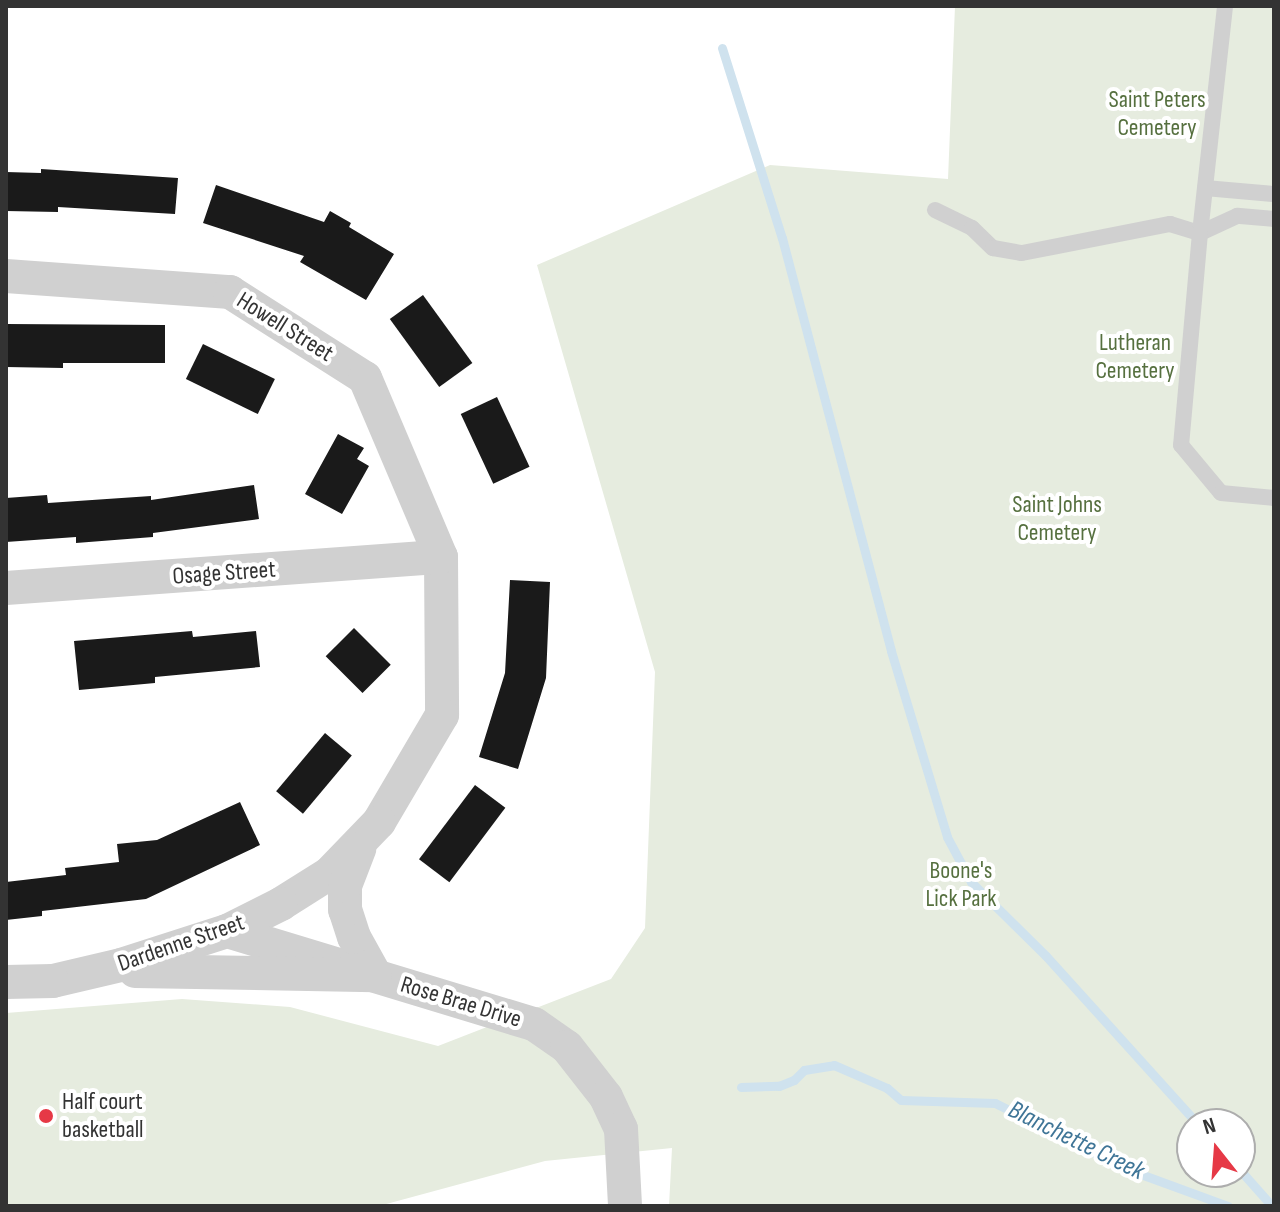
<!DOCTYPE html>
<style>
body{margin:0}
#map{position:relative;width:1280px;height:1212px;overflow:hidden;background:#fff;font-family:"Sofia Sans Condensed",sans-serif}
div>[style]{position:absolute}
.green>*{inset:0;background:#e6ecdf}
.stream>*{height:9px;margin:-4.5px;padding:0 4.5px;transform-origin:4.5px;border-radius:4.5px;background:#cfe2ee}
.building>*{inset:0;background:#1a1a1a;transform-origin:0 0}
.lane>*{height:16px;margin:-8px;padding:0 8px;transform-origin:8px;border-radius:8px;background:#d0d0d0}
.street>*{height:34px;margin:-17px;padding:0 17px;transform-origin:17px;border-radius:17px;background:#d0d0d0}
.dots>*{width:22px;height:22px;translate:-50% -50%;box-sizing:border-box;border:4px solid #fff;border-radius:50%}
span{translate:-50% -50%;white-space:nowrap;text-align:center;line-height:1.15;-webkit-text-stroke:8px #fff;paint-order:stroke}
.park-label{font-size:24px;color:#56703f}
.street-label{font-size:24px;color:#333}
.poi-label{font-size:24px;color:#333}
.left{translate:0 -50%;text-align:left}
.water-label{font-size:26px;color:#3f7597;font-style:italic}
.frame{position:absolute;inset:0;border:8px solid #333;pointer-events:none}
.north{position:absolute;left:1176px;top:1108px;width:80px;height:80px;box-sizing:border-box;background:#fff;border:2px solid #adadad;border-radius:50%;rotate:343deg;font-size:22px;font-weight:700;line-height:32px;text-align:center;color:#333}
.north::after{content:'';display:block;margin:auto;width:28px;height:36px;background:#e63946;clip-path:polygon(50% 0,100% 100%,50% 72%,0 100%)}
</style>
<div id="map">
<div class="green">
<i style="clip-path:polygon(evenodd,955px 6px,1274px 6px,1274px 1206px,669px 1206px,672px 1148px,545px 1161px,379px 1206px,6px 1206px,6px 1013px,182px 999px,290px 1007px,438px 1046px,611px 979px,645px 928px,655px 672px,537px 265px,770px 165px,948px 179px,955px 6px,1192px 1124px,1240px 1124px,1240px 1172px,1192px 1172px,1192px 1124px)"></i>
</div>
<div class="stream">
<i style="left:722px;top:48px;width:199px;rotate:72.5deg"></i>
<i style="left:782px;top:238px;width:427px;rotate:75.2deg"></i>
<i style="left:891px;top:651px;width:194px;rotate:73.2deg"></i>
<i style="left:947px;top:837px;width:51px;rotate:61.9deg"></i>
<i style="left:971px;top:882px;width:105px;rotate:44.6deg"></i>
<i style="left:1046px;top:956px;width:227px;rotate:47.9deg"></i>
<i style="left:741px;top:1087px;width:38px;rotate:-2deg"></i>
<i style="left:779px;top:1086px;width:16px;rotate:-22deg"></i>
<i style="left:794px;top:1080px;width:14px;rotate:-45deg"></i>
<i style="left:804px;top:1070px;width:30px;rotate:-9deg"></i>
<i style="left:834px;top:1065px;width:58px;rotate:23.5deg"></i>
<i style="left:887px;top:1088px;width:18px;rotate:41deg"></i>
<i style="left:901px;top:1100px;width:94px;rotate:1.8deg"></i>
<i style="left:995px;top:1103px;width:144px;rotate:26.7deg"></i>
<i style="left:1124px;top:1168px;width:111px;rotate:20.1deg"></i>
<i style="left:1240px;top:1170px;width:48px;rotate:48.4deg"></i>
</div>
<div class="building">
<i style="clip-path:polygon(41px 169px,178px 178px,175px 214px,58px 207px,58px 212px,6px 211px,6px 172px,41px 173px)"></i>
<i style="clip-path:polygon(216px 185px,324px 222px,330px 211px,351px 223px,349px 227px,394px 254px,366px 300px,300px 262px,304px 256px,203px 223px)"></i>
<i style="left:423px;top:295px;width:84px;height:41px;rotate:54deg"></i>
<i style="clip-path:polygon(6px 324px,165px 325px,165px 363px,63px 363px,63px 368px,6px 367px)"></i>
<i style="left:203px;top:344px;width:80px;height:39px;rotate:26deg"></i>
<i style="left:497px;top:397px;width:77px;height:40px;rotate:65deg"></i>
<i style="clip-path:polygon(338px 434px,364px 448px,357px 459px,369px 466px,342px 514px,305px 494px)"></i>
<i style="clip-path:polygon(254px 485px,259px 519px,153px 533px,153px 537px,76px 543px,76px 537px,6px 542px,6px 498px,47px 495px,48px 503px,151px 496px,151px 500px)"></i>
<i style="clip-path:polygon(510px 580px,550px 582px,546px 678px,518px 769px,479px 757px,505px 673px)"></i>
<i style="left:354px;top:628px;width:52px;height:40px;rotate:45deg"></i>
<i style="clip-path:polygon(192px 631px,193px 637px,256px 631px,260px 667px,155px 677px,155px 683px,79px 690px,74px 641px)"></i>
<i style="left:325px;top:733px;width:35px;height:76px;rotate:40deg"></i>
<i style="left:475px;top:785px;width:38px;height:93px;rotate:37deg"></i>
<i style="clip-path:polygon(240px 802px,260px 845px,146px 899px,42px 911px,42px 916px,6px 920px,6px 882px,66px 875px,65px 868px,119px 862px,117px 844px,157px 840px)"></i>
</div>
<div class="lane">
<i style="left:1205px;top:188px;width:69px;rotate:5deg"></i>
<i style="left:935px;top:210px;width:41px;rotate:25.9deg"></i>
<i style="left:972px;top:228px;width:29px;rotate:44deg"></i>
<i style="left:993px;top:248px;width:29px;rotate:10deg"></i>
<i style="left:1022px;top:253px;width:151px;rotate:-11.1deg"></i>
<i style="left:1170px;top:224px;width:31px;rotate:17deg"></i>
<i style="left:1200px;top:233px;width:228px;rotate:-83.7deg"></i>
<i style="left:1274px;top:219px;width:37px;rotate:-175deg"></i>
<i style="left:1237px;top:216px;width:41px;rotate:155.3deg"></i>
<i style="left:1200px;top:233px;width:213px;rotate:95.1deg"></i>
<i style="left:1181px;top:445px;width:62px;rotate:50.2deg"></i>
<i style="left:1221px;top:493px;width:53px;rotate:5.4deg"></i>
</div>
<div class="street">
<i style="left:6px;top:276px;width:225px;rotate:4.1deg"></i>
<i style="left:230px;top:292px;width:160px;rotate:32.5deg"></i>
<i style="left:365px;top:378px;width:194px;rotate:67deg"></i>
<i style="left:441px;top:557px;width:158px;rotate:89.6deg"></i>
<i style="left:442px;top:715px;width:124px;rotate:120.5deg"></i>
<i style="left:379px;top:822px;width:71px;rotate:133.9deg"></i>
<i style="left:330px;top:873px;width:58px;rotate:147.7deg"></i>
<i style="left:281px;top:904px;width:60px;rotate:153.4deg"></i>
<i style="left:227px;top:931px;width:111px;rotate:162.2deg"></i>
<i style="left:121px;top:965px;width:70px;rotate:166.8deg"></i>
<i style="left:53px;top:981px;width:47px;rotate:178.8deg"></i>
<i style="left:6px;top:588px;width:436px;rotate:-4.1deg"></i>
<i style="left:227px;top:931px;width:321px;rotate:16.9deg"></i>
<i style="left:534px;top:1024px;width:40px;rotate:34.9deg"></i>
<i style="left:567px;top:1047px;width:63px;rotate:52deg"></i>
<i style="left:606px;top:1097px;width:35px;rotate:65deg"></i>
<i style="left:621px;top:1129px;width:77px;rotate:87deg"></i>
<i style="left:135px;top:971px;width:240px;rotate:1deg"></i>
<i style="left:375px;top:975px;width:43px;rotate:-118.9deg"></i>
<i style="left:354px;top:937px;width:28px;rotate:-108deg"></i>
<i style="left:345px;top:910px;width:24px;rotate:-90deg"></i>
<i style="left:345px;top:886px;width:40px;rotate:-69deg"></i>
</div>
<div class="dots">
<i style="left:46px;top:1116px;background:#e63946"></i>
</div>
<div class="park-label">
<span style="left:1157px;top:114px">Saint Peters<br>Cemetery</span>
<span style="left:1135px;top:357px">Lutheran<br>Cemetery</span>
<span style="left:1057px;top:519px">Saint Johns<br>Cemetery</span>
<span style="left:961px;top:885px">Boone's<br>Lick Park</span>
</div>
<div class="street-label">
<span style="left:285px;top:327px;rotate:32deg">Howell Street</span>
<span style="left:224px;top:573px;rotate:-4deg">Osage Street</span>
<span style="left:181px;top:943px;rotate:-19deg">Dardenne Street</span>
<span style="left:461px;top:1002px;rotate:17deg">Rose Brae Drive</span>
</div>
<div class="poi-label">
<span class="left" style="left:62px;top:1116px">Half court<br>basketball</span>
</div>
<div class="water-label">
<span style="left:1076px;top:1141px;rotate:26deg">Blanchette Creek</span>
</div>
<div class="frame"></div>
<div class="north">N</div>
</div>
